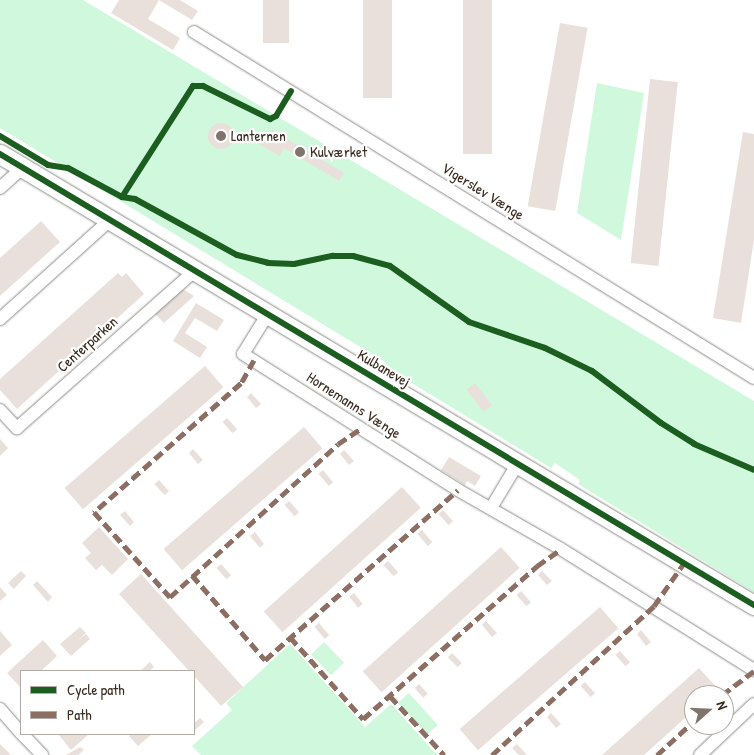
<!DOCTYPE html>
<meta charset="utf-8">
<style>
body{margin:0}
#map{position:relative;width:754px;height:755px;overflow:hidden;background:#fff;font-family:"Patrick Hand",sans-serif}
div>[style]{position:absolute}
.green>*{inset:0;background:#d0f8dc;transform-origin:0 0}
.building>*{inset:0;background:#eae0db;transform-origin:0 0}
.round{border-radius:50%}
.roads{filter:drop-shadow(0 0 1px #8e8b88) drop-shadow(0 0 1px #8e8b88)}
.street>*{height:12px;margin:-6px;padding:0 6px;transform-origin:6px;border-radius:6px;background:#fff}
.secondary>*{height:19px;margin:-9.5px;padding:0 9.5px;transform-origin:9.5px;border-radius:9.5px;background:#fff}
.quiet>*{height:5px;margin-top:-2.5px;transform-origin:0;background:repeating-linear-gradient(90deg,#8d6e63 0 10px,transparent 0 15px)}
.cycleway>*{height:6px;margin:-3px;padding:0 3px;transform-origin:3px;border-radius:3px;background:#1b5e20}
.dots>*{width:14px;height:14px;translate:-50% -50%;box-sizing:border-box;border:2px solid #fff;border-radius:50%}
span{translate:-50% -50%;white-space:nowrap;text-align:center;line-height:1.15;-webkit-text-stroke:4.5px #fff;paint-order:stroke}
.poi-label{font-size:15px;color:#3b2a1e}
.left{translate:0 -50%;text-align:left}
.street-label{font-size:15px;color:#3b2a1e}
.legend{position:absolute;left:20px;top:670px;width:175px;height:65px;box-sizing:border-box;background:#fff;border:1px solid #b1aaa5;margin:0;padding:6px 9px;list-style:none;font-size:15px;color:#3b2a1e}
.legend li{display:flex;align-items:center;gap:10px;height:25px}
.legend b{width:25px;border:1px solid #b1aaa5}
.north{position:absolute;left:684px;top:685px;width:50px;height:50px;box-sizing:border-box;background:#fff;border:1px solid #b1aaa5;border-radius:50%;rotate:70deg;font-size:14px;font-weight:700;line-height:20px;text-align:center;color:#3b2a1e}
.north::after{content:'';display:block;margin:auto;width:18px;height:22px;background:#80756d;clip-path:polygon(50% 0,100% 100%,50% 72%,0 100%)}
</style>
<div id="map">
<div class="green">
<i style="clip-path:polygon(0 0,83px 0,754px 401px,754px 592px,578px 484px,580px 480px,555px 463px,551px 468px,384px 366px,385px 362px,0 128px)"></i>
<i style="clip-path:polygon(597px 83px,644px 93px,621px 240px,577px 213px)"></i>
<i style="left:324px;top:642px;width:29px;height:18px;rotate:46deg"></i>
<i style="clip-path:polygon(290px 644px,365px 727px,391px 704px,437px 755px,201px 755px,192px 746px,232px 710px,226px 703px)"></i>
<i style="left:409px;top:693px;width:43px;height:15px;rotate:48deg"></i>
</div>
<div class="building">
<i style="clip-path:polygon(119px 0,180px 0,198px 11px,192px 20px,159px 0,148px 19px,180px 38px,173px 50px,111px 13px)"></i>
<i style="left:263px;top:0;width:26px;height:43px"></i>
<i style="left:363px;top:0;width:29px;height:98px"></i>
<i style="left:463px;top:0;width:29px;height:154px"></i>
<i style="left:560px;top:23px;width:28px;height:186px;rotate:10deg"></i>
<i style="left:650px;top:79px;width:28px;height:185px;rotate:6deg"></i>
<i class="round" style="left:208px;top:123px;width:26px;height:26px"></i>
<i style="clip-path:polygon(272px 130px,344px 173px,339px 181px,284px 148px,280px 156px,259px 144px)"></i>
<i style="clip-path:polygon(743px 132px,754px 134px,754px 240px,741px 323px,713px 318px)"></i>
<i style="clip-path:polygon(41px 221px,60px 242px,0 296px,0 258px)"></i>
<i style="clip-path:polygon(118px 273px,122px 277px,126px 273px,144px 294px,89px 344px,87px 341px,78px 349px,80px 352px,17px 409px,0 390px,0 379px)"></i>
<i style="clip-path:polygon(181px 288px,194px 296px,164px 323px,155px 314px)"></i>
<i style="clip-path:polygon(196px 303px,224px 320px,217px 331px,195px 318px,185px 333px,207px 347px,200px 358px,173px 341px)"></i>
<i style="left:205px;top:366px;width:28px;height:186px;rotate:49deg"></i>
<i style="left:475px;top:383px;width:28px;height:11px;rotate:52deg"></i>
<i style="clip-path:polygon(251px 393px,261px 404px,256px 408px,247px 397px)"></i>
<i style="left:227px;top:418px;width:15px;height:6px;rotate:48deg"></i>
<i style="left:304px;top:427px;width:28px;height:186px;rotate:49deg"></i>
<i style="clip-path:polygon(0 439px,8px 448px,0 456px)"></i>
<i style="clip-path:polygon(193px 449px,203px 460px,198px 464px,189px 453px)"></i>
<i style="clip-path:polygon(344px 450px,354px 461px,349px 465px,340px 454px)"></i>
<i style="clip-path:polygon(449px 457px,481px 476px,475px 486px,467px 481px,465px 485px,441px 470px)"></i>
<i style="left:323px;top:470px;width:16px;height:6px;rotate:50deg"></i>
<i style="left:159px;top:480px;width:15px;height:6px;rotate:48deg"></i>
<i style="left:402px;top:487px;width:28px;height:186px;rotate:48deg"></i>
<i style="left:289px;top:501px;width:15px;height:6px;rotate:48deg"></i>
<i style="left:443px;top:510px;width:15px;height:6px;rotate:48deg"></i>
<i style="clip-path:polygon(125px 511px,134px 522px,130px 526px,120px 515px)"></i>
<i style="clip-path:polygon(99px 527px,128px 559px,112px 575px,102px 565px,96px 570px,85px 558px,91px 553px,82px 543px)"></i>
<i style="left:422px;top:530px;width:16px;height:6px;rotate:50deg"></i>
<i style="clip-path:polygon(255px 532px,264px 544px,260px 548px,250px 536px)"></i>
<i style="left:501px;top:547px;width:28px;height:186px;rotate:48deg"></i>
<i style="left:388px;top:561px;width:15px;height:6px;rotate:48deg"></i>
<i style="left:221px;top:564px;width:15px;height:6px;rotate:48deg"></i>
<i style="clip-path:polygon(21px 571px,26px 576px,14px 589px,8px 583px)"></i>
<i style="clip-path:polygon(542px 571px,552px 581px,547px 585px,538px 575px)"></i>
<i style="clip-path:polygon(141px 574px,243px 687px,221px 706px,194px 676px,194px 671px,189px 671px,119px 594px)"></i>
<i style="clip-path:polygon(37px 581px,52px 597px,48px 602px,33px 585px)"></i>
<i style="clip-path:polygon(0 587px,7px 595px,0 601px)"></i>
<i style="left:521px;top:591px;width:15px;height:6px;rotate:48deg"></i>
<i style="left:354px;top:593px;width:14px;height:6px;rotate:51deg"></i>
<i style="left:600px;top:607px;width:28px;height:186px;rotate:49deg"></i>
<i style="clip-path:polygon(486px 621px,497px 633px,492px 637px,482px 625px)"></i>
<i style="left:319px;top:623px;width:16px;height:6px;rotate:50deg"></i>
<i style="clip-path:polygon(80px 627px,86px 633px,76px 642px,86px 634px,90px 639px,71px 656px,60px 644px)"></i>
<i style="clip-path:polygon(641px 630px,651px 642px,646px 646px,637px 634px)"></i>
<i style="clip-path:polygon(0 631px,12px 645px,0 656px)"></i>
<i style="clip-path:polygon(43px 640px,57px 656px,41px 671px,21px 671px,21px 688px,7px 673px)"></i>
<i style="left:620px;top:651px;width:15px;height:6px;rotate:48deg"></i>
<i style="left:452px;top:653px;width:14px;height:6px;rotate:45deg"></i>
<i style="clip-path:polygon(150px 662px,154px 667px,149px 671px,140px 671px)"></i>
<i style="clip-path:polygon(699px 668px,718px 689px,710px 695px,694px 695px,694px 710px,644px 755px,602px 755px)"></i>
<i style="left:585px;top:682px;width:15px;height:6px;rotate:48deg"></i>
<i style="left:419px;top:684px;width:13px;height:6px;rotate:48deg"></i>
<i style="clip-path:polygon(551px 713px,561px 724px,556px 728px,547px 717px)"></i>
<i style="clip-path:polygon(200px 718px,204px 722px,194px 731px,194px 723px)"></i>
<i style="clip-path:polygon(58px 734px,89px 734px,71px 750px)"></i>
<i style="clip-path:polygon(131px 734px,152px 734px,138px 746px,129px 736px)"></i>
<i style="clip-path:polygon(0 744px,10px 754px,9px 755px,0 755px)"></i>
<i style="clip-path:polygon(517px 744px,527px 755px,519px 755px,512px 748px)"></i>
<i style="clip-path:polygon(80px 747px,84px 750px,78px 755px,66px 755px)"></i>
</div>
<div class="roads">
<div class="street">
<i style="left:194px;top:32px;width:658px;rotate:31.71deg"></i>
<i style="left:0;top:188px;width:30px;rotate:-42deg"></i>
<i style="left:269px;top:312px;width:49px;rotate:121.8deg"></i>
<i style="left:243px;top:354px;width:254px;rotate:32.3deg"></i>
<i style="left:458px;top:490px;width:119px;rotate:29.8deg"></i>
<i style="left:561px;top:549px;width:228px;rotate:32.1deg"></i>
<i style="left:0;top:319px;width:148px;rotate:-42deg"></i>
<i style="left:0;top:410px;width:25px;rotate:47deg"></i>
<i style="left:17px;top:428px;width:240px;rotate:-41.5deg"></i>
<i style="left:491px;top:508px;width:52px;rotate:-59deg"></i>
<i style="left:0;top:709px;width:32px;rotate:49deg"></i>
<i style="left:22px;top:734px;width:29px;rotate:46deg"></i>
<i style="left:700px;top:755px;width:74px;rotate:-43.4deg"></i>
</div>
<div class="secondary">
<i style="left:0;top:154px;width:879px;rotate:30.89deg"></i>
</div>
</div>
<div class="quiet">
<i style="left:254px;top:360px;width:26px;rotate:119deg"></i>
<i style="left:241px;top:383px;width:196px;rotate:138.7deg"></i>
<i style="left:94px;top:512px;width:114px;rotate:48.2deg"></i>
<i style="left:170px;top:597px;width:227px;rotate:-42.3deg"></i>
<i style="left:338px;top:444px;width:27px;rotate:-34deg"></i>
<i style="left:192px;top:575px;width:112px;rotate:49.3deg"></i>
<i style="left:265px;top:660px;width:257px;rotate:-41.4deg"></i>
<i style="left:290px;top:637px;width:110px;rotate:48.3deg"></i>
<i style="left:363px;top:719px;width:232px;rotate:-41.3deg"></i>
<i style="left:537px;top:566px;width:29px;rotate:-35deg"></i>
<i style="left:722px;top:695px;width:40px;rotate:-37deg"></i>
<i style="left:390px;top:696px;width:80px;rotate:47.5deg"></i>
<i style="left:492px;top:755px;width:220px;rotate:-42.6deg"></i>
<i style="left:654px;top:606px;width:52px;rotate:-55.1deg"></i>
<i style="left:657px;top:755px;width:50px;rotate:-42.6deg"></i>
</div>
<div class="cycleway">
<i style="left:0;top:136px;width:56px;rotate:31.1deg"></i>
<i style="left:48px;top:165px;width:20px;rotate:9deg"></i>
<i style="left:68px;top:168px;width:61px;rotate:28.2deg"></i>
<i style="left:122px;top:197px;width:132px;rotate:-57.4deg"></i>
<i style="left:193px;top:86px;width:10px"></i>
<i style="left:203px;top:86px;width:75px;rotate:26.2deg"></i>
<i style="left:270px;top:119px;width:7px;rotate:-27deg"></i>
<i style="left:276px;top:116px;width:29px;rotate:-59deg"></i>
<i style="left:0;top:154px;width:879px;rotate:30.89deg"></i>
<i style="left:122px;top:197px;width:13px;rotate:9deg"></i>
<i style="left:135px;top:199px;width:116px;rotate:28.8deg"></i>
<i style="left:237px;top:255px;width:32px;rotate:14deg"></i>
<i style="left:268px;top:263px;width:26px;rotate:2deg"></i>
<i style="left:294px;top:264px;width:40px;rotate:-12deg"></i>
<i style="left:333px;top:256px;width:20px"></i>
<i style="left:353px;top:256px;width:38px;rotate:15deg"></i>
<i style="left:390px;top:266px;width:97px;rotate:35.3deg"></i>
<i style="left:469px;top:322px;width:80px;rotate:18.9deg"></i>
<i style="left:545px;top:348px;width:52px;rotate:26.1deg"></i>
<i style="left:592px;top:371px;width:86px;rotate:37deg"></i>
<i style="left:661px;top:423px;width:39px;rotate:32deg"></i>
<i style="left:694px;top:444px;width:65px;rotate:23.4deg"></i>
</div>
<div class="dots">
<i style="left:221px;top:136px;background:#80756d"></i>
<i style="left:300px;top:152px;background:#80756d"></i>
</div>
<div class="poi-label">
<span class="left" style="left:231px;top:136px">Lanternen</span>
<span class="left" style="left:310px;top:152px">Kulværket</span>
</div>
<div class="street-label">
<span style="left:483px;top:191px;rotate:32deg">Vigerslev Vænge</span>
<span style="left:87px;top:344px;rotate:-42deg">Centerparken</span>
<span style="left:384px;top:368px;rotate:31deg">Kulbanevej</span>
<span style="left:354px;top:405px;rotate:33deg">Hornemanns Vænge</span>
</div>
<ul class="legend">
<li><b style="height:6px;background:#1b5e20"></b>Cycle path</li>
<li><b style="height:6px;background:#8d6e63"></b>Path</li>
</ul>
<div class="north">N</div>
</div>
